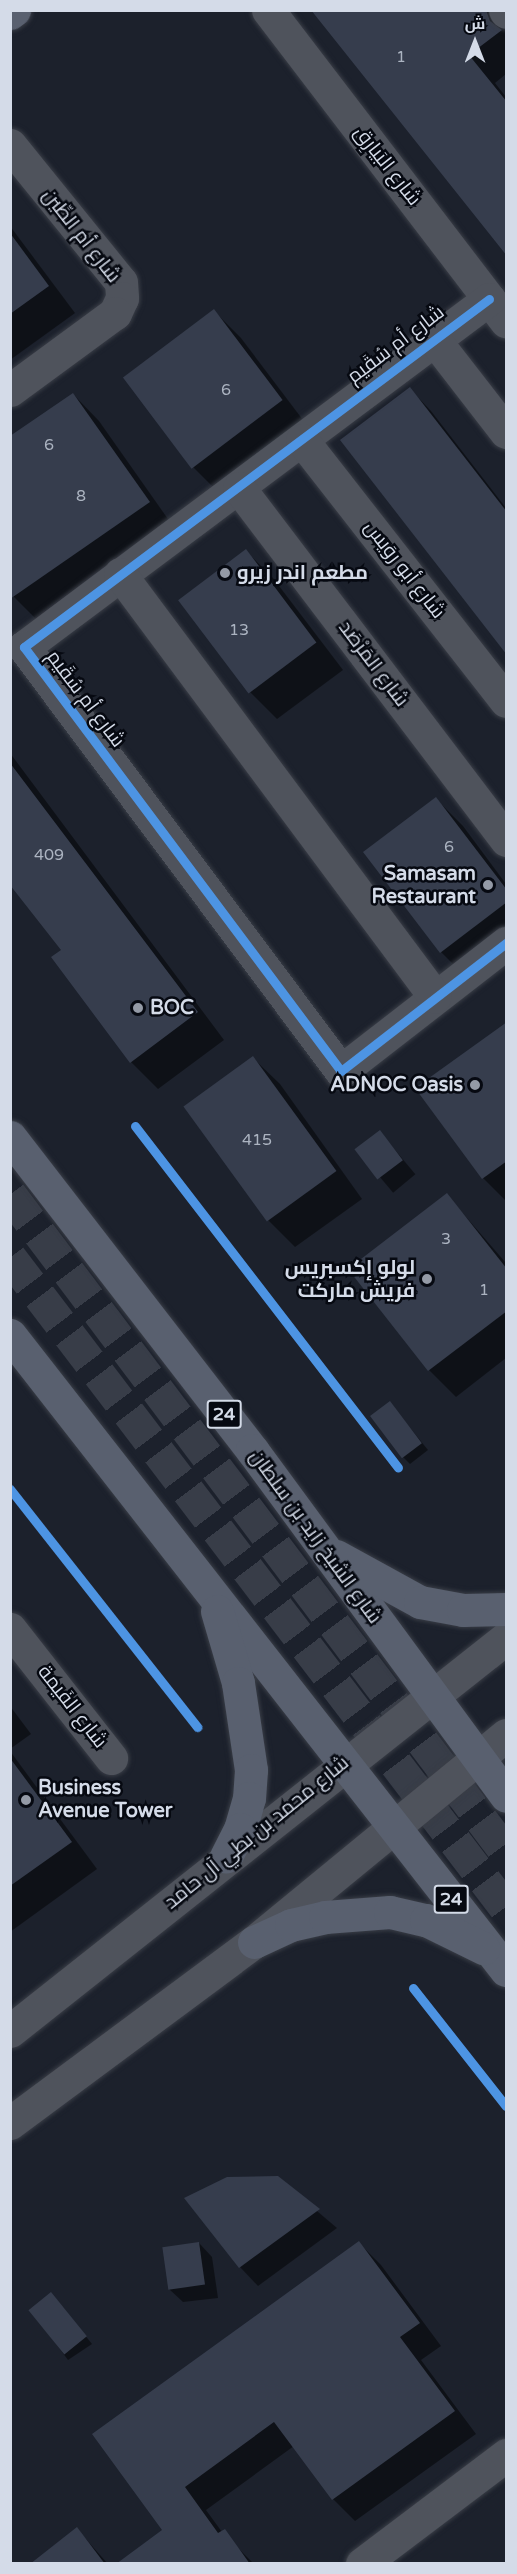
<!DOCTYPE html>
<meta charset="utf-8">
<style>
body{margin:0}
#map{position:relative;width:517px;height:2574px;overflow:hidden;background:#1c212c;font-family:"Varela Round",Cairo,sans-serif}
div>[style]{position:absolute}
.shadow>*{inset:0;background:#0007;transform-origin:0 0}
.building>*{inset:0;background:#363d4d;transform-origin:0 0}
.highway-tunnel>*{height:33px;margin-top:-16.5px;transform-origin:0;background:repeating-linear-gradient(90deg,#383d48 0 33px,transparent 0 49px)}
.roads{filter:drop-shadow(0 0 2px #393d46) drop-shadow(0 0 2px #393d46)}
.minor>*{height:33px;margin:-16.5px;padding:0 16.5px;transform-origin:16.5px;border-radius:16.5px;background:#4f535c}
.major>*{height:33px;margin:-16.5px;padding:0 16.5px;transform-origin:16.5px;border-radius:16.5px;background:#59606f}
.cycleway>*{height:9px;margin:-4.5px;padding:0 4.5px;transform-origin:4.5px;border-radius:4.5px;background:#4d94e3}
.dots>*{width:16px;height:16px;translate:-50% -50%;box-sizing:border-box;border:3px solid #060911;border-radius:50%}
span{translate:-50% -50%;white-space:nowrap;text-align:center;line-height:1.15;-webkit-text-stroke:5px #060911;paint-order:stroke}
.number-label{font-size:16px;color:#acb4c1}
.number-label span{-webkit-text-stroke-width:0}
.shield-label span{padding:2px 4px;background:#060911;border:2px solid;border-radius:4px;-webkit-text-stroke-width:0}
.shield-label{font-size:18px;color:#d4dbe8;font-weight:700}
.street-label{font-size:20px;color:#d4dbe8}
.poi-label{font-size:20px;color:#d4dbe8;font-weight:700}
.left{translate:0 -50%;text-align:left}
.right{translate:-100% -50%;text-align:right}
.frame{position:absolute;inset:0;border:12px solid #d4dbe8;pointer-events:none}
.north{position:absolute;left:445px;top:12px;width:60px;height:60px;-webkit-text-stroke:4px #060911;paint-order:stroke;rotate:0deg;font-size:16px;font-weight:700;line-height:24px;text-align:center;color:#d4dbe8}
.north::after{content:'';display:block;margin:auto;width:21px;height:27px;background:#d4dbe8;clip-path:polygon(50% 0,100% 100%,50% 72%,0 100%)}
</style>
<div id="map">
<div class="shadow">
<i style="clip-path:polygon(313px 10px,491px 10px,506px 31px,506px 74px,495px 83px,506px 97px,506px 252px)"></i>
<i style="clip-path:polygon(10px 226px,75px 313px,10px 360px)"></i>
<i style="clip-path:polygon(214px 311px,241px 338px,309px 428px,220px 494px,193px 467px,125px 378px)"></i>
<i style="clip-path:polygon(410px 389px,431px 411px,506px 508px,506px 653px)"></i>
<i style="clip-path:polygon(73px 394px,99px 421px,175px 529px,40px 623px,13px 596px)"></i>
<i style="clip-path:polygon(246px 551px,273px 578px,343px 670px,277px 719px,250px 692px,180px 601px)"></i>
<i style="clip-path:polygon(10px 753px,224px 1040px,158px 1089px,131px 1062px,63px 950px,10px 882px)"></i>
<i style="clip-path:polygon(436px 799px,463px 826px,506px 884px,506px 950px,468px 979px,441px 952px)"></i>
<i style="clip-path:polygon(506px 1024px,506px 1201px,483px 1178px)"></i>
<i style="clip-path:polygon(253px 1058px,280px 1084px,362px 1199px,295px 1247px,268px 1220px,185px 1106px)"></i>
<i style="left:380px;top:1132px;width:55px;height:29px;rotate:50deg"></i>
<i style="clip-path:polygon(447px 1195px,506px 1263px,506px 1358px,456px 1397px,429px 1370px)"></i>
<i style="clip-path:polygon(390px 1403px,428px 1450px,410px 1464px,403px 1457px)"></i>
<i style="clip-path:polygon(10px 1706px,31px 1734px,10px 1749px)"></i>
<i style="clip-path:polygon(10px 1751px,97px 1869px,10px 1932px)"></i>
<i style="clip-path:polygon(278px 2178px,337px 2228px,258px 2286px,240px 2267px)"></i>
<i style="clip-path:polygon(199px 2243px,212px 2257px,218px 2298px,183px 2302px,169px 2289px)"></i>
<i style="clip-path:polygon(359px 2243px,381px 2265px,441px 2346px,421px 2360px,476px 2434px,355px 2521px,333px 2499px,294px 2446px,206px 2510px,222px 2532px,254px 2564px,118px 2564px,164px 2531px,94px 2435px)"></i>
<i style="clip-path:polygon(57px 2300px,92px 2344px,68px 2360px,30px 2309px)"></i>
<i style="clip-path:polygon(77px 2529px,108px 2564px,37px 2564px)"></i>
</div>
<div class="building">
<i style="clip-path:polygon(311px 10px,486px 10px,490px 21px,502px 30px,469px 55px,507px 102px,507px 256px)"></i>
<i style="clip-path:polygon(10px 233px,49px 286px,10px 314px)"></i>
<i style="left:214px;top:309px;width:114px;height:114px;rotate:53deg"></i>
<i style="clip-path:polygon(410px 387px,507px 512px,507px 655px,340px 440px)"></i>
<i style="clip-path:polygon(73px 393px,150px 502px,10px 599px,10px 436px)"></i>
<i style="left:246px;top:549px;width:117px;height:85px;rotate:53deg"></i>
<i style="clip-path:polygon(10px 763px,198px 1012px,130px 1063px,51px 957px,61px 950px,10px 885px)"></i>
<i style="clip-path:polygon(436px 797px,507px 890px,507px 902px,440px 953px,363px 852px)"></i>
<i style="clip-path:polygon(507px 1022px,507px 1161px,482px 1179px,415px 1088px)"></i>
<i style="left:253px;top:1056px;width:142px;height:86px;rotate:54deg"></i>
<i style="left:380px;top:1130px;width:38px;height:32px;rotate:53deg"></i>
<i style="clip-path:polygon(447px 1193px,507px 1269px,507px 1311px,428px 1371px,348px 1269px)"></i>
<i style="left:390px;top:1401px;width:53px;height:25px;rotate:53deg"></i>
<i style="clip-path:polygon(10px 1758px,72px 1842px,10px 1886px)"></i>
<i style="clip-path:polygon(278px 2176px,320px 2209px,239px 2268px,184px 2198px,227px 2177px)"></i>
<i style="clip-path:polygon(359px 2241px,420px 2323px,400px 2337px,455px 2411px,332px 2500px,274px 2422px,185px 2487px,218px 2533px,225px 2529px,250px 2564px,116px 2564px,162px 2530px,92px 2434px)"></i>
<i style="left:199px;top:2242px;width:43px;height:37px;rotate:82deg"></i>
<i style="left:51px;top:2292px;width:57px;height:29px;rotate:51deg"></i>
<i style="clip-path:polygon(77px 2527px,105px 2564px,30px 2564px)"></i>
</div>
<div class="highway-tunnel">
<i style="left:10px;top:1194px;width:824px;rotate:52.99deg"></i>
<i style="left:10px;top:1257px;width:818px;rotate:52.7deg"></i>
</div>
<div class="roads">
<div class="minor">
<i style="left:268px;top:10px;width:392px;rotate:52.6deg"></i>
<i style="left:505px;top:10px;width:2px;rotate:63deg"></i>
<i style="left:10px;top:145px;width:176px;rotate:51deg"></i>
<i style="left:121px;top:282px;width:16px;rotate:86deg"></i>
<i style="left:122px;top:298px;width:17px;rotate:115deg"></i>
<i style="left:115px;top:313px;width:130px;rotate:143.7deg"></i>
<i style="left:489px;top:299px;width:581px;rotate:143.19deg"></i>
<i style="left:24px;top:647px;width:529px;rotate:53.22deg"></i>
<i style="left:341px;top:1071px;width:209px;rotate:-37.8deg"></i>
<i style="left:433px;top:338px;width:119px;rotate:52.2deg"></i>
<i style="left:302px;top:440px;width:331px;rotate:52deg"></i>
<i style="left:239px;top:488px;width:442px;rotate:52.8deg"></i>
<i style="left:120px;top:574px;width:527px;rotate:53.33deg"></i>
<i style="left:10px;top:1629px;width:164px;rotate:51.9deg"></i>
<i style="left:10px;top:2031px;width:633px;rotate:-38.39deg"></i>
<i style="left:10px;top:2123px;width:304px;rotate:-36.6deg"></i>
<i style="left:254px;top:1942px;width:326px;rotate:-39.4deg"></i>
<i style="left:362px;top:2564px;width:181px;rotate:-37.1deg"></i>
</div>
<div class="major">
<i style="left:10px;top:13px;width:5px;rotate:-37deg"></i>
<i style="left:10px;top:1137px;width:396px;rotate:52.3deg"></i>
<i style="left:252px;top:1450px;width:429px;rotate:53.7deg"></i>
<i style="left:10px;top:1335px;width:806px;rotate:52.01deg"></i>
<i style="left:336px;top:1556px;width:96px;rotate:28.7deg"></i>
<i style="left:420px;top:1602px;width:44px;rotate:10.5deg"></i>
<i style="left:463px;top:1610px;width:43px;rotate:-1.3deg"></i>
<i style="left:217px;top:1611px;width:75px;rotate:73.7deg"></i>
<i style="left:238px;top:1683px;width:88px;rotate:81.5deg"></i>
<i style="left:251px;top:1770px;width:28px;rotate:94deg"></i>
<i style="left:249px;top:1798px;width:32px;rotate:106deg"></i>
<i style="left:240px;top:1829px;width:31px;rotate:117deg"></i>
<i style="left:254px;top:1942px;width:41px;rotate:-24.7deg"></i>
<i style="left:291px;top:1925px;width:35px;rotate:-13deg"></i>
<i style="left:325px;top:1917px;width:65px;rotate:-4.4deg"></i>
<i style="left:390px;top:1912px;width:37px;rotate:13deg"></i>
<i style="left:426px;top:1920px;width:64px;rotate:26.2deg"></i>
</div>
</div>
<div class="cycleway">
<i style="left:489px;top:299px;width:581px;rotate:143.19deg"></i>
<i style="left:24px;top:647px;width:529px;rotate:53.22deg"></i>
<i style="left:341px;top:1071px;width:209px;rotate:-37.8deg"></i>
<i style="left:135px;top:1126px;width:431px;rotate:52.4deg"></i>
<i style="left:10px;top:1489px;width:303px;rotate:51.8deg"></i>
<i style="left:413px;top:1988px;width:150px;rotate:51.8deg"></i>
</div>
<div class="dots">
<i style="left:225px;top:573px;background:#949aa6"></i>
<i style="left:488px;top:885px;background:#949aa6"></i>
<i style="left:138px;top:1008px;background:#949aa6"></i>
<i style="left:475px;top:1085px;background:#949aa6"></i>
<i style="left:427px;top:1279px;background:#949aa6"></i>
<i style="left:26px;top:1800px;background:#949aa6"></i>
</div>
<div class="number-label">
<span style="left:401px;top:57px">1</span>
<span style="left:226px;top:390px">6</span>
<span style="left:49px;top:445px">6</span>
<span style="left:81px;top:496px">8</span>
<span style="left:239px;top:630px">13</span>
<span style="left:449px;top:847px">6</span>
<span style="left:49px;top:855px">409</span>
<span style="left:257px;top:1140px">415</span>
<span style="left:446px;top:1239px">3</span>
<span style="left:484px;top:1290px">1</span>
</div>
<div class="shield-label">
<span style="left:224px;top:1414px">24</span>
<span style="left:451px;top:1899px">24</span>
</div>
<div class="street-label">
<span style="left:387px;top:166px;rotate:52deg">شارع البَيارِق</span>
<span style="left:81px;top:236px;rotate:52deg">شارع أم الطِّين</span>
<span style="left:396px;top:345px;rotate:-37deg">شارع أم سُقَيم</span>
<span style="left:404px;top:570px;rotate:52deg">شارع أبو روَيس</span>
<span style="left:373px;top:664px;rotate:53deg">شارع المَرْصَد</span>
<span style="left:85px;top:699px;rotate:53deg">شارع أم سُقَيم</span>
<span style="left:315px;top:1537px;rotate:54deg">شارع الشيخ زايد بن سلطان</span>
<span style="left:72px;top:1707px;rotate:52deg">شارع الفَيمة</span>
<span style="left:257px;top:1833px;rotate:-39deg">شارع محمد بن بطي آل حامد</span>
</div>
<div class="poi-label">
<span class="left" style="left:237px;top:573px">مطعم اندر زيرو</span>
<span class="right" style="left:476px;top:886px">Samasam<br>Restaurant</span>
<span class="left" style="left:150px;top:1008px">BOC</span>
<span class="right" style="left:463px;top:1085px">ADNOC Oasis</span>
<span class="right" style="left:415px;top:1280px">لولو إكسبريس<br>فريش ماركت</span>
<span class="left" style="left:38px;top:1800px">Business<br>Avenue Tower</span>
</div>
<div class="frame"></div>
<div class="north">ش</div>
</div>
